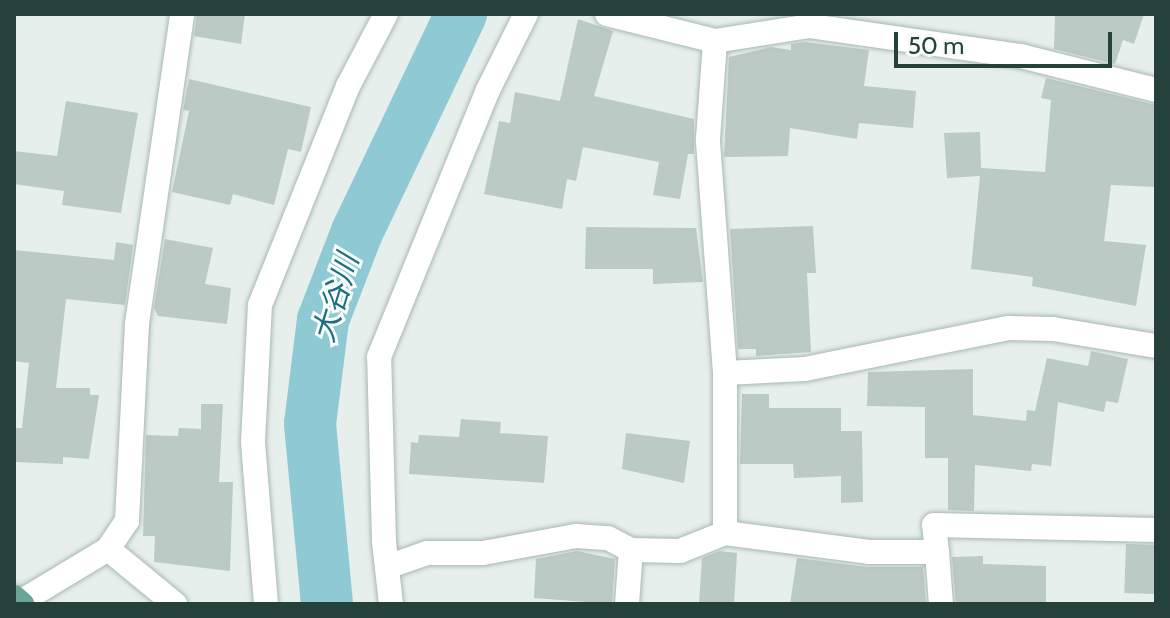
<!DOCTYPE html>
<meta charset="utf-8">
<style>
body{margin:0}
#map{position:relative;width:1170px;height:618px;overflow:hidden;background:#e6efeb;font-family:Cabin,"Noto Sans JP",sans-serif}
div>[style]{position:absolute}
.river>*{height:52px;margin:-26px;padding:0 26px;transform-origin:26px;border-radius:26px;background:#8ec9d4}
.building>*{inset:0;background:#bbcac4;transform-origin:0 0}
.roads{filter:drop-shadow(0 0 2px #a8b8b2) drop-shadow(0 0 2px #a8b8b2)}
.minor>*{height:24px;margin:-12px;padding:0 12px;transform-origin:12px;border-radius:12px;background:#fff}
.primary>*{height:24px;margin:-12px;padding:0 12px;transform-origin:12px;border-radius:12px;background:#6aa596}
span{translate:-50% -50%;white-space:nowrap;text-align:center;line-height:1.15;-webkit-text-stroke:6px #f7fbf9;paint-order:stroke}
.water-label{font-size:30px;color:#1c6f80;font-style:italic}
.frame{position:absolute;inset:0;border:16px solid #24423a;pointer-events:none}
.scale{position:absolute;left:894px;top:32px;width:218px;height:36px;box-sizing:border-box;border:4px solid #24423a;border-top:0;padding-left:10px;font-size:24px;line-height:28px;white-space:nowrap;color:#24423a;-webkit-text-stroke:6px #f7fbf9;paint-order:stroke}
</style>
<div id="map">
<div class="river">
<i style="left:327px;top:604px;width:181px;rotate:-95.4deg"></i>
<i style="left:310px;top:424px;width:105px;rotate:-82.9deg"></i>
<i style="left:323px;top:320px;width:94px;rotate:-68.9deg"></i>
<i style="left:357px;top:232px;width:242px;rotate:-64.5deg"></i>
</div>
<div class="building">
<i style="clip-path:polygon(197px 14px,245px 14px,241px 44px,194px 36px)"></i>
<i style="clip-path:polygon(1055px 14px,1144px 14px,1134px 44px,1123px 40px,1115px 64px,1054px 49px)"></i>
<i style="clip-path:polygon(578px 19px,613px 31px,594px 96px,694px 119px,694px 154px,688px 154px,680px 199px,653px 195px,659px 162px,583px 147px,576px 181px,567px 179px,562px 209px,484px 194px,499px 121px,510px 123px,515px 92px,560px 101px)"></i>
<i style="clip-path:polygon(805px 42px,869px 50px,864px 86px,916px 91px,913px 128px,859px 123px,857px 139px,790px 128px,788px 156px,724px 157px,729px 57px,771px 47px,791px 50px,791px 44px)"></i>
<i style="clip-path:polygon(1046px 78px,1156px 105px,1156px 187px,1111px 185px,1104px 241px,1146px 245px,1136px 306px,1032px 286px,1033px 277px,971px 269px,980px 176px,947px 178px,944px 133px,980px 132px,981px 168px,1045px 172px,1051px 100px,1041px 98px)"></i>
<i style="clip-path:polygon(189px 79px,311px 107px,301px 152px,288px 149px,274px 205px,233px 194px,230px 205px,172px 192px,189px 111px,183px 110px)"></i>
<i style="clip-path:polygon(66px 101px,138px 113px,121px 213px,62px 205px,64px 191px,14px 184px,14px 151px,57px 156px)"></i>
<i style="clip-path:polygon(813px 226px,816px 273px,807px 273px,811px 352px,756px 356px,756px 349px,738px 349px,730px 229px)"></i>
<i style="clip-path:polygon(586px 227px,696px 228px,703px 282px,653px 284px,653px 269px,585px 269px)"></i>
<i style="clip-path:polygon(165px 239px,213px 248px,205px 284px,231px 288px,227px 324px,158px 316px,154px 308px)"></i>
<i style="clip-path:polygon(116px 242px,133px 245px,125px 305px,66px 299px,56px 388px,90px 388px,90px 395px,99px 395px,89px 459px,63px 457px,63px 464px,14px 462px,14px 428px,22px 428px,29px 363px,14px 361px,14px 250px,114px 260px)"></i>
<i style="clip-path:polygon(1091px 351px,1128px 359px,1118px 403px,1106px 401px,1104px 412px,1058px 402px,1051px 466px,1032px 464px,1031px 471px,975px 465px,974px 511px,948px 510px,948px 458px,925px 458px,925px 407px,867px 406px,868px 372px,973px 369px,973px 415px,1026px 421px,1027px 410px,1035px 411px,1047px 358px,1088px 366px)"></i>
<i style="clip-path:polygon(742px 394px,769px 394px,769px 408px,841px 408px,841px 431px,862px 431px,863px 502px,841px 503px,841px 476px,794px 478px,793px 464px,740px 464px)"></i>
<i style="clip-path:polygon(201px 404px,223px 404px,219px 482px,233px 482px,230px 571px,154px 562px,155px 536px,143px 536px,146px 435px,178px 436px,179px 428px,201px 429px)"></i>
<i style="clip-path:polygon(461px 419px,501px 422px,500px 433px,548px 436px,544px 483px,409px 474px,411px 442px,418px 443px,419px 435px,459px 437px)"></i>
<i style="clip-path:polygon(626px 433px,690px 441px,684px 483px,622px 469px)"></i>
<i style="left:1126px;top:544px;width:30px;height:49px;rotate:2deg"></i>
<i style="clip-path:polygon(577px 551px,615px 559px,612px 604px,534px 598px,536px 559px)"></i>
<i style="clip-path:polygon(720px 551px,737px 553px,734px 604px,699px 604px,702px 558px)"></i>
<i style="clip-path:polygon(983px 556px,983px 564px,1046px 566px,1046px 604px,956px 604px,952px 557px)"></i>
<i style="clip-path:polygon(797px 558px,867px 567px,923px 567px,926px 604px,790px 604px)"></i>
</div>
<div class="roads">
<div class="minor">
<i style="left:607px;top:14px;width:111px;rotate:14deg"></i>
<i style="left:715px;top:41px;width:96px;rotate:-9deg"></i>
<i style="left:810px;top:26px;width:213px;rotate:8.1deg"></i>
<i style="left:1021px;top:56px;width:139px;rotate:14.1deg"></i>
<i style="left:725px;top:373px;width:80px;rotate:-2.9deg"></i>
<i style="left:805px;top:369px;width:208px;rotate:-11.4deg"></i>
<i style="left:1009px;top:328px;width:44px;rotate:1.3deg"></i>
<i style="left:1053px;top:329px;width:104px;rotate:9.4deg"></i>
<i style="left:725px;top:533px;width:145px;rotate:7.5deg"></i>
<i style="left:869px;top:552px;width:68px"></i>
<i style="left:937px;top:552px;width:27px;rotate:-96deg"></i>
<i style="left:934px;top:525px;width:222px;rotate:1.3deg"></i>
<i style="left:108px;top:549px;width:87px;rotate:39.4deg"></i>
<i style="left:937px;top:552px;width:52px;rotate:85.6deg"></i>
<i style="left:387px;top:567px;width:42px;rotate:-19.3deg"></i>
<i style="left:427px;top:553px;width:56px"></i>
<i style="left:483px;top:553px;width:95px;rotate:-10.4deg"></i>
<i style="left:576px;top:536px;width:32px;rotate:4deg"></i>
<i style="left:608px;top:538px;width:26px;rotate:28deg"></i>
<i style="left:631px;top:550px;width:49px;rotate:1.2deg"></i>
<i style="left:680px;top:551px;width:48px;rotate:-21.8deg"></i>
<i style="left:725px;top:533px;width:160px;rotate:-90deg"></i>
<i style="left:725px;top:373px;width:235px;rotate:-94.2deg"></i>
<i style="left:708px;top:139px;width:98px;rotate:-85.9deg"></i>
<i style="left:17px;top:604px;width:106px;rotate:-31.1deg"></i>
<i style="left:108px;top:549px;width:34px;rotate:-56deg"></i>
<i style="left:127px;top:521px;width:197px;rotate:-87.1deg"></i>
<i style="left:137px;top:324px;width:313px;rotate:-81.7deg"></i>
<i style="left:266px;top:604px;width:163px;rotate:-94.6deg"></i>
<i style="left:253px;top:442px;width:137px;rotate:-87.1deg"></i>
<i style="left:260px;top:305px;width:236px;rotate:-68.1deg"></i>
<i style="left:348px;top:86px;width:81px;rotate:-62.2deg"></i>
<i style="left:391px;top:604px;width:62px;rotate:-96.4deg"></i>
<i style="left:384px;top:542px;width:185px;rotate:-91.5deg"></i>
<i style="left:379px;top:357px;width:286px;rotate:-67.8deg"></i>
<i style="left:487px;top:92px;width:87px;rotate:-63.4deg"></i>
<i style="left:627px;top:604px;width:54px;rotate:-85.8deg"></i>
</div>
<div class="primary">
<i style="left:14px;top:597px;width:11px;rotate:41deg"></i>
</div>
</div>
<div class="water-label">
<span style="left:336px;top:298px;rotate:-73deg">大谷川</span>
</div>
<div class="frame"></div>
<div class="scale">50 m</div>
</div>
